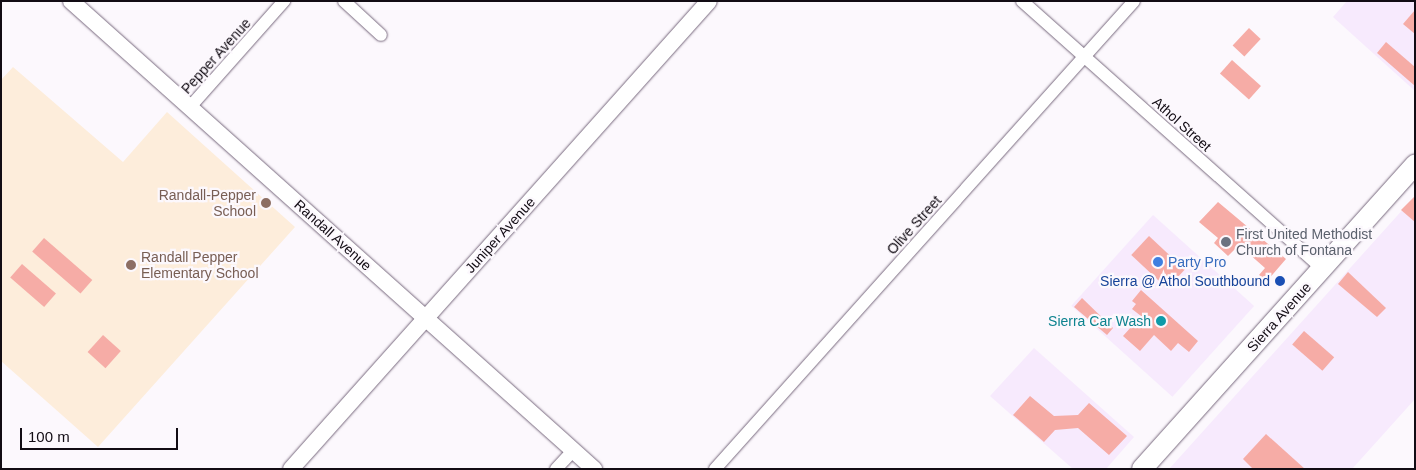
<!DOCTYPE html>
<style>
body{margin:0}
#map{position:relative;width:1416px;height:470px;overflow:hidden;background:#fcf8fd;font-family:Arial,sans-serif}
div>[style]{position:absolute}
.built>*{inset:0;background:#f7eafd;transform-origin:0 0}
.education>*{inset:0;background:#fdeddb}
.building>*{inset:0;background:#f6aca6;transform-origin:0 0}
.roads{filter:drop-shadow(0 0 1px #78697e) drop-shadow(0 0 1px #78697e)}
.minor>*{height:12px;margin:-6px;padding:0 6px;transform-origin:6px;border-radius:6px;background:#fff}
.tertiary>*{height:16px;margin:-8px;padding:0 8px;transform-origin:8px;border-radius:8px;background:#fff}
.primary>*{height:20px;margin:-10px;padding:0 10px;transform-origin:10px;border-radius:10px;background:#fff}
.dots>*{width:14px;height:14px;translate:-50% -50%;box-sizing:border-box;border:2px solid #fcf8fd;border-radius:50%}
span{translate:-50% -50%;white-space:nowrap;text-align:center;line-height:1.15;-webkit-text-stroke:4.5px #fcf8fd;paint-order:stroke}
.street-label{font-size:14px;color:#120c14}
.education-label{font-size:14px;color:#785e54}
.right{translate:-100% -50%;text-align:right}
.left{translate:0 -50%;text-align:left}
.worship-label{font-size:14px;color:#5b616d}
.shop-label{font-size:14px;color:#366cbe}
.transit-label{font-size:14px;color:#164399}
.culture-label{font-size:14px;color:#0d838f}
.frame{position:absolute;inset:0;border:2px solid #120c14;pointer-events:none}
.scale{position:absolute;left:20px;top:428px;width:158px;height:22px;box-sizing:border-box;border:2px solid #120c14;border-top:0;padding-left:6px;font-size:15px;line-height:18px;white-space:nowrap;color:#120c14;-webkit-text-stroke:4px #fcf8fd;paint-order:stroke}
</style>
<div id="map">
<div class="built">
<i style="clip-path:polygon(1347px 1px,1415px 1px,1415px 91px,1333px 17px)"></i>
<i style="clip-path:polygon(1415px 196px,1415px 399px,1380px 438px,1352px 469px,1169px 469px)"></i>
<i style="left:1153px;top:215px;width:136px;height:122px;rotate:42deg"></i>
<i style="clip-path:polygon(1034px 348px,1134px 437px,1106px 469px,1073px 469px,990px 396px)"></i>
</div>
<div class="education">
<i style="clip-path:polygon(13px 67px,123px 162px,167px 112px,295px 227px,98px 447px,1px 361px,1px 80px)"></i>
</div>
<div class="building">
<i style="clip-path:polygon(1415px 10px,1415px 34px,1403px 24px)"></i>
<i style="left:1249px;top:28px;width:16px;height:24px;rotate:43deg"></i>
<i style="clip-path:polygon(1386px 42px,1415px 67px,1415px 86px,1377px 53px)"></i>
<i style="left:1232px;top:60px;width:39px;height:18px;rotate:42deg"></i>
<i style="clip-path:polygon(1415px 196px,1415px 222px,1401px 210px)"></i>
<i style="clip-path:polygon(1218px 202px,1286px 259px,1267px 281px,1259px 275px,1265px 268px,1239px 245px,1228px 256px,1214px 243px,1218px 238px,1199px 222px)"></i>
<i style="left:1149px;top:236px;width:49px;height:26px;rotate:43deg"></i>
<i style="left:44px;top:238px;width:64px;height:18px;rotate:41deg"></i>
<i style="left:22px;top:264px;width:45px;height:18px;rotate:41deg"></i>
<i style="clip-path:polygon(1348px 272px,1386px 308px,1377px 317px,1338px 284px)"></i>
<i style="clip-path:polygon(1141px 290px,1198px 341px,1189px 352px,1178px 343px,1171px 351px,1154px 335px,1140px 351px,1123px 336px,1141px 316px,1132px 309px,1136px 304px,1132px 301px)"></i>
<i style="clip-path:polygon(1082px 298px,1113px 328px,1107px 335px,1074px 307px)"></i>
<i style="left:1304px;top:331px;width:40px;height:18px;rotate:41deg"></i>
<i style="left:103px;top:335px;width:24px;height:23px;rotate:42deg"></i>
<i style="clip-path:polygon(1030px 396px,1054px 416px,1078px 415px,1089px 403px,1127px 436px,1109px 455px,1078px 428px,1055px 430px,1044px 442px,1013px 415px)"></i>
<i style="clip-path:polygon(1266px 434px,1305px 469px,1253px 469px,1243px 459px)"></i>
</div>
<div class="roads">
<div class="minor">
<i style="left:344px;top:1px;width:50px;rotate:42.6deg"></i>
<i style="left:1022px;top:1px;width:402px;rotate:41.7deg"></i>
<i style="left:190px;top:107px;width:142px;rotate:-48.4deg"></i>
<i style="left:556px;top:469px;width:26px;rotate:-47deg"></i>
<i style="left:715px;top:469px;width:628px;rotate:-48.16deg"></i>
</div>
<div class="tertiary">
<i style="left:71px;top:1px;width:702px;rotate:41.82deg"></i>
<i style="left:291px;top:469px;width:627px;rotate:-48.23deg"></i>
</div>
<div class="primary">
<i style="left:1142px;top:469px;width:409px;rotate:-48.1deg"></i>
</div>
</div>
<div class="dots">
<i style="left:266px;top:203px;background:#8d6e63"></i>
<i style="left:1226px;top:242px;background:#6b7280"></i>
<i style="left:1158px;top:262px;background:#3f7fe0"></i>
<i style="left:131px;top:265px;background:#8d6e63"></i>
<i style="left:1280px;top:281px;background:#1a4fb4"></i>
<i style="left:1161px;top:321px;background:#0f9aa8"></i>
</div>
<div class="street-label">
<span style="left:216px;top:56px;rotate:-48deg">Pepper Avenue</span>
<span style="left:1182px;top:124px;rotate:42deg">Athol Street</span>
<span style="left:914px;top:225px;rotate:-48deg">Olive Street</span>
<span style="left:333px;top:235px;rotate:42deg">Randall Avenue</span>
<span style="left:500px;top:235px;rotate:-48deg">Juniper Avenue</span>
<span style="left:1279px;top:317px;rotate:-48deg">Sierra Avenue</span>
</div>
<div class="education-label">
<span class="right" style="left:256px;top:203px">Randall-Pepper<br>School</span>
<span class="left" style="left:141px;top:265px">Randall Pepper<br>Elementary School</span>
</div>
<div class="worship-label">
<span class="left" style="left:1236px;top:242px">First United Methodist<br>Church of Fontana</span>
</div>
<div class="shop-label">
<span class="left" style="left:1168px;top:262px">Party Pro</span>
</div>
<div class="transit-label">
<span class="right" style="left:1270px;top:281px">Sierra @ Athol Southbound</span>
</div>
<div class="culture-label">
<span class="right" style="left:1151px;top:321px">Sierra Car Wash</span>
</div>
<div class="frame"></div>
<div class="scale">100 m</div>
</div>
